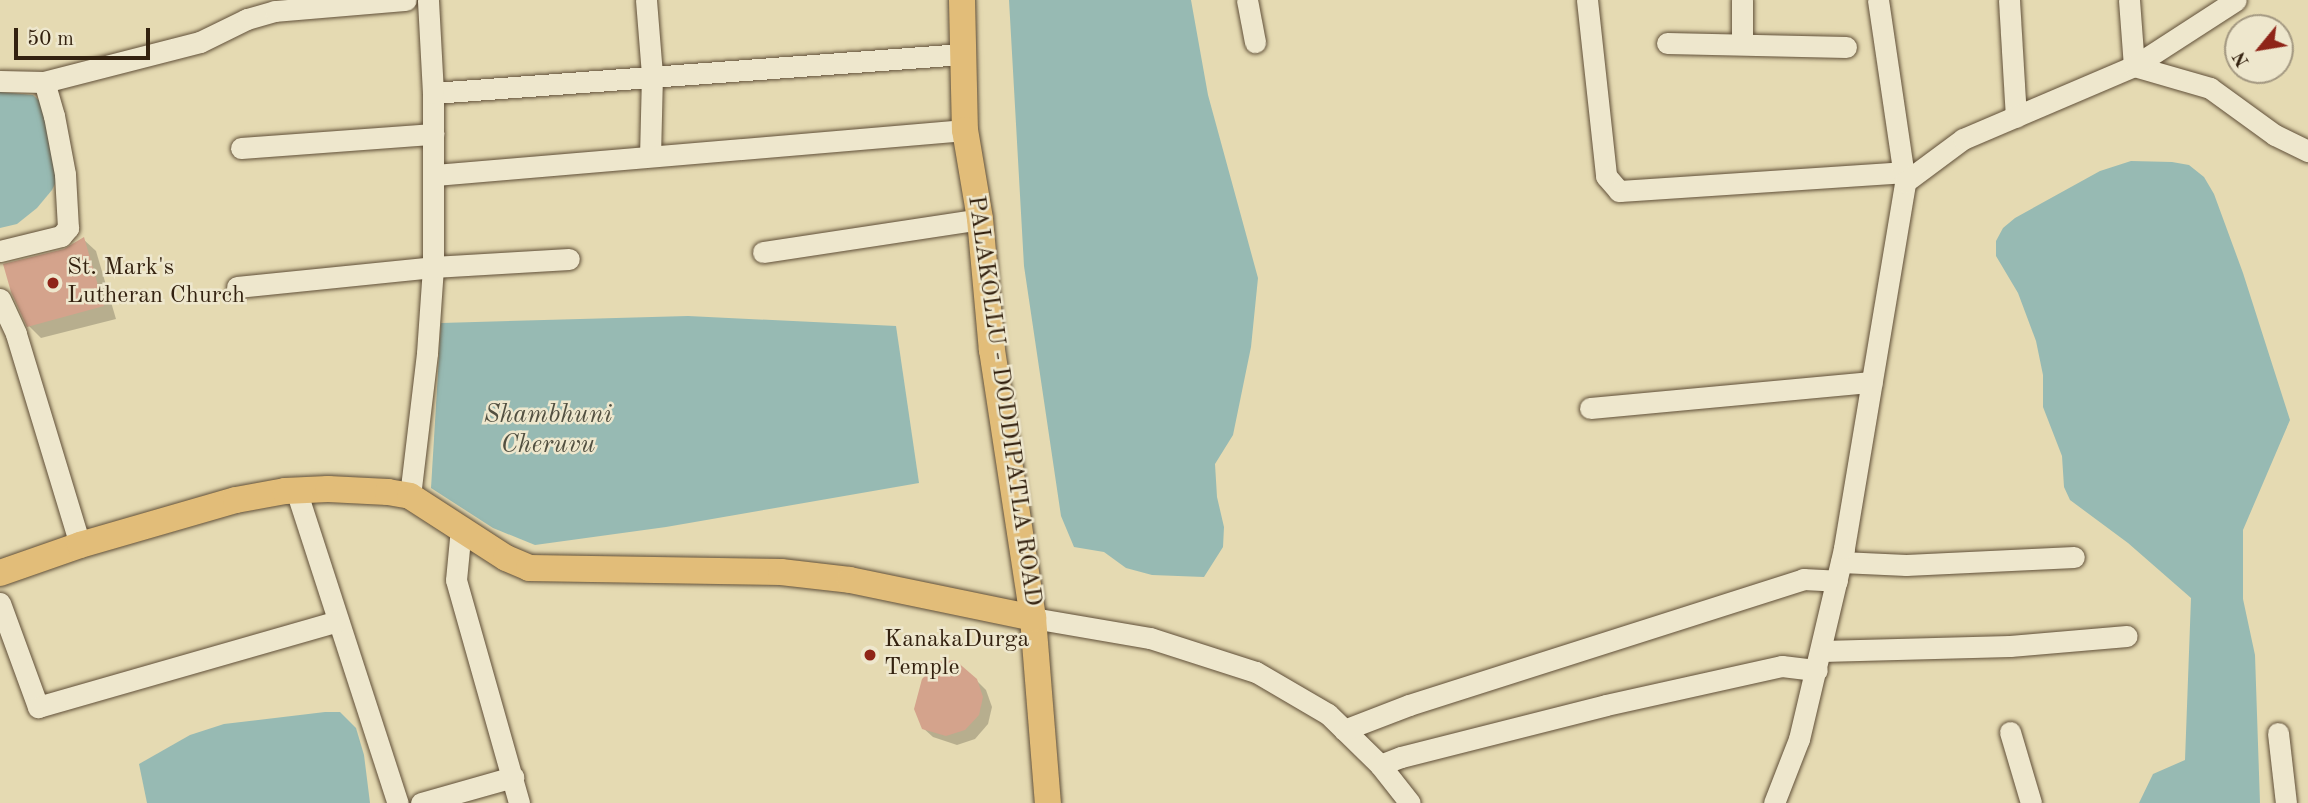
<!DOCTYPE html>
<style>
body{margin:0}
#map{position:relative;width:2308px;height:803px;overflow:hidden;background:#e5dab2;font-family:"Old Standard TT",serif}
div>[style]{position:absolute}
.water>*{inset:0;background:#97bab3}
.shadow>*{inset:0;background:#0003}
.building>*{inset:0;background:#d4a38c}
.roads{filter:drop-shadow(0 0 2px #604f38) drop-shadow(0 0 2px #604f38)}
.minor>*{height:21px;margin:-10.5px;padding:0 10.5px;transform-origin:10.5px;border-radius:10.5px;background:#eee7cd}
.major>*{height:26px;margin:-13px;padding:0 13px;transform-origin:13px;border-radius:13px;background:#e2bd79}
.dots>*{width:19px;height:19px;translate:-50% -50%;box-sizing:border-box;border:4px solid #eee7cd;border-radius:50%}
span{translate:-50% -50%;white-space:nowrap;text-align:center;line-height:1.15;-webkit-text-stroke:5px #eee7cd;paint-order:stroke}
.poi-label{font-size:24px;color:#33210f}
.left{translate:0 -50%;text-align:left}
.street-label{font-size:24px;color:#33210f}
.water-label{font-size:26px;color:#514f40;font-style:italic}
.north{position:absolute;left:2224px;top:14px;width:70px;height:70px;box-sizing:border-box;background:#eee7cd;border:2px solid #a39881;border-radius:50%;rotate:240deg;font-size:19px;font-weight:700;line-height:28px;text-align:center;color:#33210f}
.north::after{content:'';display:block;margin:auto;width:24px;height:32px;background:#8f2418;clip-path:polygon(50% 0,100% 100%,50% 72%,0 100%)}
.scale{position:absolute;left:14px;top:28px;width:136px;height:32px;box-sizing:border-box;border:4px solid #33210f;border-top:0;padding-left:9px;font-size:21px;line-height:24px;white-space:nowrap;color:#33210f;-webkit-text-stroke:5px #eee7cd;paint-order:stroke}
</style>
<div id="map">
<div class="water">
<i style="clip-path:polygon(1009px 0,1191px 0,1208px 95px,1258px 278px,1251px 347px,1233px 435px,1215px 464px,1217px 497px,1224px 527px,1223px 547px,1204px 577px,1152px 575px,1126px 568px,1104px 552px,1074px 547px,1061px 516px,1024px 266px)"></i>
<i style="clip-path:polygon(0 92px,33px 95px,45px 106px,61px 172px,52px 190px,37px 208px,17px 224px,0 228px)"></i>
<i style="clip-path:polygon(2131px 161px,2172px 162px,2189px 165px,2204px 177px,2214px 194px,2243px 273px,2290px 420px,2243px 530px,2243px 599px,2255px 655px,2260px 803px,2139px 803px,2153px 774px,2185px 760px,2191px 598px,2128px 543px,2070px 500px,2064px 487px,2062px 456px,2043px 407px,2043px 375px,2036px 341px,2018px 293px,1996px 256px,1996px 241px,2003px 228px,2015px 218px,2100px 171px)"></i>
<i style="clip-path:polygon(688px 316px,896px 326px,919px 483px,666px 527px,535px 545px,493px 528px,431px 488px,441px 323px)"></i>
<i style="clip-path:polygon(325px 712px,340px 712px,356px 728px,364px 755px,370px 803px,147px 803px,139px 764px,190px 735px,224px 724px)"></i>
</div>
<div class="shadow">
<i style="clip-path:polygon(83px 239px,96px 251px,116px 319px,41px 338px,29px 326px,65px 250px)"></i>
<i style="clip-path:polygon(976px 680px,986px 690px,992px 707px,988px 724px,975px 739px,957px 745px,933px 737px,923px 728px)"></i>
</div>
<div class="building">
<i style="clip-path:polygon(84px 237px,104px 306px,27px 327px,11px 292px,3px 264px,64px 249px)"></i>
<i style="clip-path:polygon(955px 660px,977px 679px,983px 697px,979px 715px,965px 730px,946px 736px,922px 729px,914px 709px,922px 679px,939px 662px)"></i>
</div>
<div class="roads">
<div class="minor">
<i style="left:646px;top:0;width:75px;rotate:85.4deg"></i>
<i style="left:652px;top:75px;width:81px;rotate:91.4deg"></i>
<i style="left:1247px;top:0;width:43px;rotate:79.2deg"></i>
<i style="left:1587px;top:0;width:177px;rotate:83.8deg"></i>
<i style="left:1606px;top:176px;width:20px;rotate:49deg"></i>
<i style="left:1619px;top:191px;width:285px;rotate:-3.8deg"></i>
<i style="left:1878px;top:0;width:184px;rotate:81.6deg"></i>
<i style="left:2009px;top:0;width:117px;rotate:86.6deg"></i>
<i style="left:2129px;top:0;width:66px;rotate:85.7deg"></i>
<i style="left:2134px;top:66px;width:79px;rotate:16.1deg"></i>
<i style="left:2210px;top:88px;width:80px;rotate:35.9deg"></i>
<i style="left:2275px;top:135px;width:37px;rotate:26deg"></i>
<i style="left:1667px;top:43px;width:179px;rotate:1.3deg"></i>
<i style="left:1742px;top:44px;width:44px;rotate:-90deg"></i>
<i style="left:0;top:81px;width:44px;rotate:1.3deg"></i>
<i style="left:44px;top:82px;width:161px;rotate:-14.4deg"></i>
<i style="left:200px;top:42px;width:52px;rotate:-26.1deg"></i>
<i style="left:247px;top:19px;width:29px;rotate:-16deg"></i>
<i style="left:275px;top:11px;width:131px;rotate:-4.8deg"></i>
<i style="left:433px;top:93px;width:531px;rotate:-4.21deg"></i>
<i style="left:241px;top:148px;width:193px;rotate:-4.2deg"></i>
<i style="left:435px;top:175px;width:532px;rotate:-4.85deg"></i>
<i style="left:0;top:251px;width:63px;rotate:-13.8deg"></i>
<i style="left:61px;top:236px;width:11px;rotate:-49deg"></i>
<i style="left:68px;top:228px;width:54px;rotate:-93.2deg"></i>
<i style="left:65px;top:174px;width:59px;rotate:-100.7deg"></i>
<i style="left:54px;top:116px;width:35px;rotate:-106deg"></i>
<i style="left:763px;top:252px;width:219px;rotate:-8.6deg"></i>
<i style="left:237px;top:287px;width:197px;rotate:-5.8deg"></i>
<i style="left:433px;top:267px;width:136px;rotate:-3.4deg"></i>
<i style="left:0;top:299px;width:38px;rotate:65deg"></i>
<i style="left:16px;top:334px;width:220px;rotate:73.1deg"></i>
<i style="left:1590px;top:408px;width:283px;rotate:-5.3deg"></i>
<i style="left:296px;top:490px;width:329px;rotate:72deg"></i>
<i style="left:410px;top:496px;width:144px;rotate:-83.2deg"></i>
<i style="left:427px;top:353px;width:86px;rotate:-86deg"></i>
<i style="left:433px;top:267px;width:174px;rotate:-90deg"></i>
<i style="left:433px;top:93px;width:93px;rotate:-93.1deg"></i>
<i style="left:461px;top:528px;width:52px;rotate:95.5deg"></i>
<i style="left:456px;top:580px;width:232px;rotate:74.2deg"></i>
<i style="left:1841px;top:562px;width:65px;rotate:2.6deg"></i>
<i style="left:1906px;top:565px;width:168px;rotate:-2.7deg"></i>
<i style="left:0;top:603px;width:111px;rotate:69.9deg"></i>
<i style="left:38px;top:707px;width:312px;rotate:-16deg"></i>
<i style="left:1033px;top:618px;width:119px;rotate:9.7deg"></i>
<i style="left:1150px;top:638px;width:111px;rotate:17.8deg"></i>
<i style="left:1256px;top:672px;width:83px;rotate:30.3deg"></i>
<i style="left:1328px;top:714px;width:73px;rotate:44.4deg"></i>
<i style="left:1380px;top:765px;width:48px;rotate:51.7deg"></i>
<i style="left:1822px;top:651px;width:188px;rotate:-1.5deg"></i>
<i style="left:2010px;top:646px;width:117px;rotate:-4.9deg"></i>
<i style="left:1344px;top:730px;width:70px;rotate:-21deg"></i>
<i style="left:1409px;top:705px;width:414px;rotate:-17.7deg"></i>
<i style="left:1803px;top:579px;width:34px;rotate:3deg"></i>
<i style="left:2010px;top:732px;width:74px;rotate:73.5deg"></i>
<i style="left:2278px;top:733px;width:70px;rotate:83.5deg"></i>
<i style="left:1380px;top:765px;width:22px;rotate:-21deg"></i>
<i style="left:1401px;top:757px;width:211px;rotate:-14.2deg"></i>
<i style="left:1606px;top:705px;width:180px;rotate:-12.5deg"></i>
<i style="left:1782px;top:666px;width:35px;rotate:7deg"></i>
<i style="left:421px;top:803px;width:96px;rotate:-15.8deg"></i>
<i style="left:1774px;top:803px;width:69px;rotate:-68.7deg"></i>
<i style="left:1799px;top:739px;width:196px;rotate:-76.7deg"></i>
<i style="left:1844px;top:548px;width:371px;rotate:-80.5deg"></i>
<i style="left:1905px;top:182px;width:72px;rotate:-36.6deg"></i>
<i style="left:1963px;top:139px;width:186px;rotate:-23.1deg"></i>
<i style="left:2134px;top:66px;width:121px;rotate:-32.9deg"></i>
</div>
<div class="major">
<i style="left:962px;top:0;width:130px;rotate:88.7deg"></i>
<i style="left:965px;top:130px;width:90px;rotate:80.4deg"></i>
<i style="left:980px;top:219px;width:132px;rotate:84.8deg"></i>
<i style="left:992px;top:350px;width:271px;rotate:81.3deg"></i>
<i style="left:1033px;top:618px;width:186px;rotate:85.4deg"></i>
<i style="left:0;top:573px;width:85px;rotate:-19.3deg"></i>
<i style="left:80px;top:545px;width:162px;rotate:-16.1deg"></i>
<i style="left:236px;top:500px;width:50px;rotate:-10.4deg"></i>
<i style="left:285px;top:491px;width:43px;rotate:-2.7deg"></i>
<i style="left:328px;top:489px;width:60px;rotate:2.9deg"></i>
<i style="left:388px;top:492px;width:22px;rotate:10deg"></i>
<i style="left:410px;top:496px;width:114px;rotate:32.9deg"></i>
<i style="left:506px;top:558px;width:25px;rotate:23deg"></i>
<i style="left:529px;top:568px;width:252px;rotate:0.9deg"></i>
<i style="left:781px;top:572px;width:69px;rotate:6.6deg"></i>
<i style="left:850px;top:580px;width:187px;rotate:11.7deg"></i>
</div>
</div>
<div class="dots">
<i style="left:53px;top:283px;background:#8f2418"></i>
<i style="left:870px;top:655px;background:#8f2418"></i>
</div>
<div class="poi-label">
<span class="left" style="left:67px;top:283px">St. Mark's<br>Lutheran Church</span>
<span class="left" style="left:884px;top:655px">KanakaDurga<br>Temple</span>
</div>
<div class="street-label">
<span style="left:1003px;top:401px;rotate:82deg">PALAKOLLU - DODDIPATLA ROAD</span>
</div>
<div class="water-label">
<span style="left:548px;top:431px">Shambhuni<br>Cheruvu</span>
</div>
<div class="north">N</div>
<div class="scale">50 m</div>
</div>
